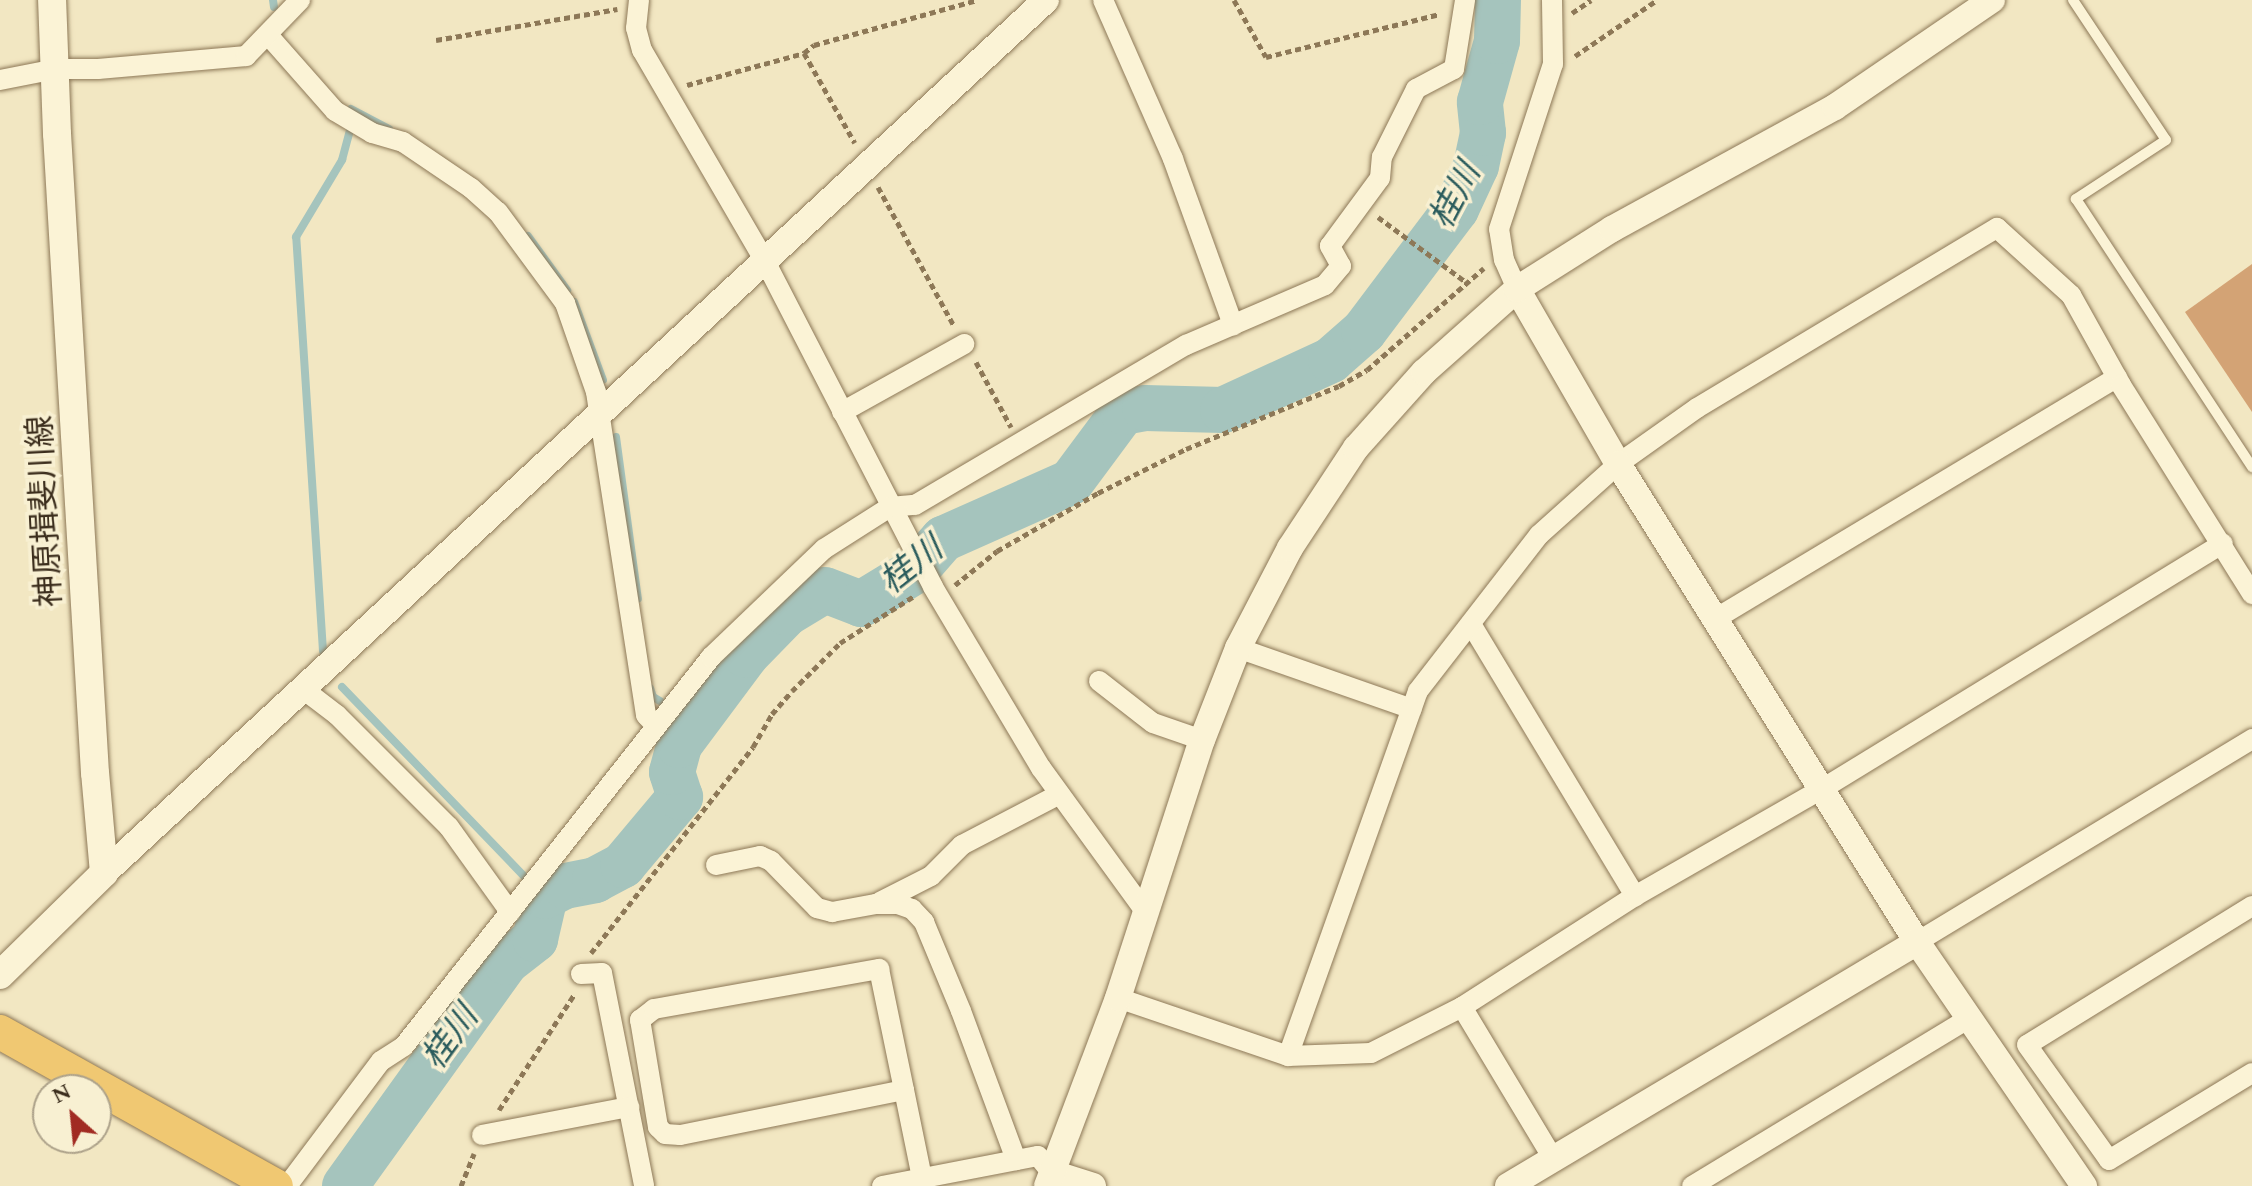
<!DOCTYPE html>
<meta charset="utf-8">
<style>
body{margin:0}
#map{position:relative;width:2252px;height:1186px;overflow:hidden;background:#f2e7c2;font-family:Spectral,"Noto Sans JP",serif}
div>[style]{position:absolute}
.stream>*{height:8px;margin:-4px;padding:0 4px;transform-origin:4px;border-radius:4px;background:#a5c4bd}
.river>*{height:46px;margin:-23px;padding:0 23px;transform-origin:23px;border-radius:23px;background:#a5c4bd}
.building>*{inset:0;background:#d3a375}
.path>*{height:5px;margin-top:-2.5px;transform-origin:0;background:repeating-linear-gradient(90deg,#8d7857 0 6px,transparent 0 10px)}
.roads{filter:drop-shadow(0 0 2px #8d7857) drop-shadow(0 0 2px #8d7857)}
.service>*{height:10px;margin:-5px;padding:0 5px;transform-origin:5px;border-radius:5px;background:#fbf3d6}
.minor>*{height:20px;margin:-10px;padding:0 10px;transform-origin:10px;border-radius:10px;background:#fbf3d6}
.tertiary>*{height:26px;margin:-13px;padding:0 13px;transform-origin:13px;border-radius:13px;background:#fbf3d6}
.secondary>*{height:28px;margin:-14px;padding:0 14px;transform-origin:14px;border-radius:14px;background:#fbf3d6}
.trunk>*{height:34px;margin:-17px;padding:0 17px;transform-origin:17px;border-radius:17px;background:#f0c872}
span{translate:-50% -50%;white-space:nowrap;text-align:center;line-height:1.15;-webkit-text-stroke:7px #f8f0d2;paint-order:stroke}
.street-label{font-size:32px;color:#3c2e1d}
.water-label{font-size:34px;color:#2b5c5d;font-style:italic}
.north{position:absolute;left:32px;top:1074px;width:80px;height:80px;box-sizing:border-box;background:#f8f0d2;border:2px solid #ada28a;border-radius:50%;rotate:333deg;font-size:22px;font-weight:700;line-height:32px;text-align:center;color:#3c2e1d}
.north::after{content:'';display:block;margin:auto;width:28px;height:36px;background:#a12b22;clip-path:polygon(50% 0,100% 100%,50% 72%,0 100%)}
</style>
<div id="map">
<div class="stream">
<i style="left:273px;top:0;width:7px;rotate:82deg"></i>
<i style="left:351px;top:109px;width:43px;rotate:27.8deg"></i>
<i style="left:528px;top:236px;width:67px;rotate:54.2deg"></i>
<i style="left:574px;top:302px;width:83px;rotate:69.6deg"></i>
<i style="left:616px;top:437px;width:163px;rotate:82.3deg"></i>
<i style="left:323px;top:651px;width:415px;rotate:-93.7deg"></i>
<i style="left:296px;top:237px;width:90px;rotate:-59.1deg"></i>
<i style="left:342px;top:160px;width:30px;rotate:-75deg"></i>
<i style="left:342px;top:687px;width:265px;rotate:46.1deg"></i>
<i style="left:650px;top:688px;width:9px;rotate:72deg"></i>
<i style="left:653px;top:697px;width:8px;rotate:30deg"></i>
<i style="left:675px;top:714px;width:23px;rotate:45deg"></i>
</div>
<div class="river">
<i style="left:345px;top:1186px;width:276px;rotate:-54.3deg"></i>
<i style="left:506px;top:962px;width:37px;rotate:-38deg"></i>
<i style="left:535px;top:939px;width:44px;rotate:-76.9deg"></i>
<i style="left:545px;top:896px;width:22px;rotate:-27deg"></i>
<i style="left:565px;top:886px;width:31px;rotate:-11deg"></i>
<i style="left:595px;top:880px;width:32px;rotate:-28deg"></i>
<i style="left:623px;top:865px;width:89px;rotate:-50deg"></i>
<i style="left:680px;top:797px;width:26px;rotate:-108deg"></i>
<i style="left:672px;top:772px;width:28px;rotate:-75deg"></i>
<i style="left:679px;top:745px;width:112px;rotate:-53.3deg"></i>
<i style="left:746px;top:655px;width:59px;rotate:-45.7deg"></i>
<i style="left:787px;top:613px;width:44px;rotate:-31.2deg"></i>
<i style="left:825px;top:590px;width:39px;rotate:21deg"></i>
<i style="left:861px;top:604px;width:63px;rotate:-31.4deg"></i>
<i style="left:915px;top:571px;width:43px;rotate:-48.8deg"></i>
<i style="left:943px;top:539px;width:140px;rotate:-24deg"></i>
<i style="left:1071px;top:482px;width:87px;rotate:-53.4deg"></i>
<i style="left:1123px;top:412px;width:22px;rotate:-10deg"></i>
<i style="left:1145px;top:408px;width:78px;rotate:1.5deg"></i>
<i style="left:1223px;top:410px;width:119px;rotate:-24.8deg"></i>
<i style="left:1331px;top:360px;width:44px;rotate:-41.3deg"></i>
<i style="left:1364px;top:331px;width:153px;rotate:-53deg"></i>
<i style="left:1456px;top:209px;width:47px;rotate:-65.1deg"></i>
<i style="left:1476px;top:166px;width:34px;rotate:-78deg"></i>
<i style="left:1483px;top:133px;width:31px;rotate:-96deg"></i>
<i style="left:1480px;top:102px;width:63px;rotate:-74.4deg"></i>
<i style="left:1497px;top:41px;width:41px;rotate:-88.6deg"></i>
</div>
<div class="building">
<i style="clip-path:polygon(2252px 264px,2252px 412px,2185px 312px)"></i>
</div>
<div class="path">
<i style="left:1234px;top:0;width:65px;rotate:60.7deg"></i>
<i style="left:1266px;top:57px;width:179px;rotate:-13.9deg"></i>
<i style="left:1572px;top:13px;width:23px;rotate:-34deg"></i>
<i style="left:436px;top:40px;width:184px;rotate:-9.7deg"></i>
<i style="left:804px;top:53px;width:103px;rotate:60.5deg"></i>
<i style="left:1575px;top:56px;width:99px;rotate:-34.3deg"></i>
<i style="left:687px;top:85px;width:121px;rotate:-15.3deg"></i>
<i style="left:804px;top:53px;width:13px;rotate:-39deg"></i>
<i style="left:814px;top:45px;width:169px;rotate:-15.4deg"></i>
<i style="left:878px;top:187px;width:158px;rotate:61.3deg"></i>
<i style="left:1378px;top:217px;width:109px;rotate:36.5deg"></i>
<i style="left:976px;top:362px;width:74px;rotate:61.7deg"></i>
<i style="left:955px;top:585px;width:54px;rotate:-39deg"></i>
<i style="left:997px;top:551px;width:116px;rotate:-29.9deg"></i>
<i style="left:1098px;top:493px;width:98px;rotate:-26.6deg"></i>
<i style="left:1186px;top:449px;width:165px;rotate:-22.4deg"></i>
<i style="left:1339px;top:386px;width:32px;rotate:-30deg"></i>
<i style="left:1367px;top:370px;width:155px;rotate:-41.1deg"></i>
<i style="left:591px;top:953px;width:262px;rotate:-51.8deg"></i>
<i style="left:753px;top:747px;width:38px;rotate:-60deg"></i>
<i style="left:772px;top:714px;width:30px;rotate:-49deg"></i>
<i style="left:792px;top:691px;width:68px;rotate:-45deg"></i>
<i style="left:840px;top:643px;width:88px;rotate:-32.4deg"></i>
<i style="left:499px;top:1110px;width:137px;rotate:-56.9deg"></i>
<i style="left:461px;top:1186px;width:35px;rotate:-68deg"></i>
</div>
<div class="roads">
<div class="service">
<i style="left:2073px;top:0;width:168px;rotate:56.4deg"></i>
<i style="left:2166px;top:140px;width:108px;rotate:146.8deg"></i>
<i style="left:2076px;top:199px;width:321px;rotate:56.7deg"></i>
</div>
<div class="minor">
<i style="left:639px;top:0;width:28px;rotate:96deg"></i>
<i style="left:636px;top:28px;width:23px;rotate:75deg"></i>
<i style="left:642px;top:50px;width:244px;rotate:59.8deg"></i>
<i style="left:765px;top:261px;width:367px;rotate:62.7deg"></i>
<i style="left:933px;top:587px;width:211px;rotate:59.2deg"></i>
<i style="left:1041px;top:768px;width:180px;rotate:54deg"></i>
<i style="left:1103px;top:0;width:174px;rotate:66.2deg"></i>
<i style="left:1173px;top:159px;width:177px;rotate:70.1deg"></i>
<i style="left:268px;top:35px;width:101px;rotate:48.6deg"></i>
<i style="left:335px;top:111px;width:43px;rotate:30.7deg"></i>
<i style="left:372px;top:133px;width:32px;rotate:16deg"></i>
<i style="left:403px;top:142px;width:82px;rotate:34.1deg"></i>
<i style="left:471px;top:188px;width:36px;rotate:42deg"></i>
<i style="left:498px;top:212px;width:113px;rotate:53.6deg"></i>
<i style="left:565px;top:303px;width:94px;rotate:70.8deg"></i>
<i style="left:596px;top:392px;width:327px;rotate:81.2deg"></i>
<i style="left:646px;top:715px;width:15px;rotate:48deg"></i>
<i style="left:0;top:80px;width:57px;rotate:-11.1deg"></i>
<i style="left:56px;top:69px;width:42px"></i>
<i style="left:98px;top:69px;width:149px;rotate:-5deg"></i>
<i style="left:246px;top:56px;width:78px;rotate:-46deg"></i>
<i style="left:1517px;top:289px;width:32px;rotate:-114deg"></i>
<i style="left:1504px;top:260px;width:31px;rotate:-99deg"></i>
<i style="left:1499px;top:229px;width:174px;rotate:-71.9deg"></i>
<i style="left:1553px;top:64px;width:64px;rotate:-90.9deg"></i>
<i style="left:842px;top:412px;width:140px;rotate:-29.1deg"></i>
<i style="left:1715px;top:619px;width:469px;rotate:-31deg"></i>
<i style="left:1471px;top:624px;width:318px;rotate:58.9deg"></i>
<i style="left:1238px;top:648px;width:184px;rotate:19.3deg"></i>
<i style="left:1099px;top:681px;width:68px;rotate:37.9deg"></i>
<i style="left:1153px;top:723px;width:52px;rotate:19.1deg"></i>
<i style="left:303px;top:689px;width:43px;rotate:37.4deg"></i>
<i style="left:337px;top:715px;width:158px;rotate:45deg"></i>
<i style="left:449px;top:827px;width:105px;rotate:54.3deg"></i>
<i style="left:716px;top:865px;width:45px;rotate:-11.6deg"></i>
<i style="left:760px;top:856px;width:12px;rotate:24deg"></i>
<i style="left:771px;top:861px;width:66px;rotate:45.6deg"></i>
<i style="left:817px;top:908px;width:16px;rotate:15deg"></i>
<i style="left:832px;top:912px;width:45px;rotate:-10.3deg"></i>
<i style="left:876px;top:904px;width:22px"></i>
<i style="left:898px;top:904px;width:15px;rotate:20deg"></i>
<i style="left:912px;top:909px;width:18px;rotate:47deg"></i>
<i style="left:924px;top:922px;width:96px;rotate:67.4deg"></i>
<i style="left:961px;top:1011px;width:159px;rotate:69.7deg"></i>
<i style="left:880px;top:902px;width:57px;rotate:-27deg"></i>
<i style="left:931px;top:876px;width:44px;rotate:-45deg"></i>
<i style="left:962px;top:845px;width:110px;rotate:-27.5deg"></i>
<i style="left:2252px;top:906px;width:264px;rotate:148.3deg"></i>
<i style="left:2027px;top:1045px;width:141px;rotate:54.5deg"></i>
<i style="left:2109px;top:1160px;width:167px;rotate:-31.3deg"></i>
<i style="left:1917px;top:942px;width:392px;rotate:-31.2deg"></i>
<i style="left:581px;top:974px;width:21px;rotate:-3deg"></i>
<i style="left:602px;top:973px;width:217px;rotate:78.8deg"></i>
<i style="left:1118px;top:998px;width:180px;rotate:18.8deg"></i>
<i style="left:1288px;top:1056px;width:83px;rotate:-2.1deg"></i>
<i style="left:1371px;top:1053px;width:102px;rotate:-26.8deg"></i>
<i style="left:1462px;top:1007px;width:206px;rotate:-32.7deg"></i>
<i style="left:1635px;top:896px;width:215px;rotate:-29.8deg"></i>
<i style="left:1822px;top:789px;width:470px;rotate:-31.5deg"></i>
<i style="left:1462px;top:1007px;width:179px;rotate:59deg"></i>
<i style="left:1288px;top:1056px;width:387px;rotate:-70.4deg"></i>
<i style="left:1418px;top:691px;width:197px;rotate:-52.2deg"></i>
<i style="left:1539px;top:535px;width:106px;rotate:-41.9deg"></i>
<i style="left:1618px;top:464px;width:97px;rotate:-35.3deg"></i>
<i style="left:1697px;top:408px;width:350px;rotate:-31deg"></i>
<i style="left:1997px;top:228px;width:100px;rotate:42.2deg"></i>
<i style="left:2071px;top:295px;width:103px;rotate:60.9deg"></i>
<i style="left:2121px;top:385px;width:247px;rotate:57.9deg"></i>
<i style="left:904px;top:1090px;width:228px;rotate:168.6deg"></i>
<i style="left:680px;top:1135px;width:15px;rotate:-176deg"></i>
<i style="left:665px;top:1134px;width:10px;rotate:-135deg"></i>
<i style="left:658px;top:1127px;width:109px;rotate:-99.5deg"></i>
<i style="left:640px;top:1020px;width:18px;rotate:-38deg"></i>
<i style="left:654px;top:1009px;width:229px;rotate:-10.1deg"></i>
<i style="left:879px;top:969px;width:124px;rotate:78.3deg"></i>
<i style="left:904px;top:1090px;width:90px;rotate:78.4deg"></i>
<i style="left:482px;top:1135px;width:150px;rotate:-10.8deg"></i>
<i style="left:287px;top:1186px;width:156px;rotate:-53.1deg"></i>
<i style="left:381px;top:1061px;width:27px;rotate:-33deg"></i>
<i style="left:404px;top:1046px;width:496px;rotate:-51.7deg"></i>
<i style="left:711px;top:657px;width:156px;rotate:-43.7deg"></i>
<i style="left:824px;top:549px;width:78px;rotate:-32.5deg"></i>
<i style="left:890px;top:507px;width:25px;rotate:-5deg"></i>
<i style="left:915px;top:505px;width:315px;rotate:-30.6deg"></i>
<i style="left:1186px;top:345px;width:151px;rotate:-23.3deg"></i>
<i style="left:1325px;top:285px;width:25px;rotate:-50deg"></i>
<i style="left:1341px;top:266px;width:23px;rotate:-119deg"></i>
<i style="left:1330px;top:246px;width:84px;rotate:-53.7deg"></i>
<i style="left:1380px;top:178px;width:21px;rotate:-85deg"></i>
<i style="left:1382px;top:157px;width:76px;rotate:-63.4deg"></i>
<i style="left:1416px;top:89px;width:43px;rotate:-27.8deg"></i>
<i style="left:1454px;top:69px;width:70px;rotate:-80.9deg"></i>
<i style="left:882px;top:1186px;width:159px;rotate:-10.9deg"></i>
<i style="left:1038px;top:1156px;width:22px;rotate:51deg"></i>
<i style="left:1692px;top:1186px;width:324px;rotate:-31.2deg"></i>
</div>
<div class="tertiary">
<i style="left:1517px;top:289px;width:202px;rotate:60deg"></i>
<i style="left:1618px;top:464px;width:564px;rotate:57.97deg"></i>
<i style="left:1917px;top:942px;width:296px;rotate:55.6deg"></i>
<i style="left:104px;top:873px;width:1284px;rotate:-42.82deg"></i>
<i style="left:1052px;top:1173px;width:43px;rotate:17.6deg"></i>
<i style="left:1047px;top:1186px;width:201px;rotate:-69.3deg"></i>
<i style="left:1118px;top:998px;width:271px;rotate:-72deg"></i>
<i style="left:1202px;top:740px;width:99px;rotate:-68.6deg"></i>
<i style="left:1238px;top:648px;width:113px;rotate:-62.5deg"></i>
<i style="left:1290px;top:548px;width:120px;rotate:-56.6deg"></i>
<i style="left:1356px;top:448px;width:102px;rotate:-48.2deg"></i>
<i style="left:1424px;top:372px;width:125px;rotate:-41.7deg"></i>
<i style="left:1517px;top:289px;width:112px;rotate:-32.3deg"></i>
<i style="left:1612px;top:229px;width:254px;rotate:-28.7deg"></i>
<i style="left:1835px;top:107px;width:190px;rotate:-34.3deg"></i>
<i style="left:1508px;top:1186px;width:476px;rotate:-30.8deg"></i>
</div>
<div class="secondary">
<i style="left:0;top:975px;width:146px;rotate:-44.4deg"></i>
<i style="left:104px;top:873px;width:100px;rotate:-95.1deg"></i>
<i style="left:95px;top:773px;width:640px;rotate:-93.4deg"></i>
<i style="left:57px;top:134px;width:134px;rotate:-92.1deg"></i>
</div>
<div class="trunk">
<i style="left:0;top:1032px;width:316px;rotate:29.2deg"></i>
</div>
</div>
<div class="street-label">
<span style="left:46px;top:511px;rotate:-93deg">神原揖斐川線</span>
</div>
<div class="water-label">
<span style="left:1456px;top:196px;rotate:-62deg">桂川</span>
<span style="left:912px;top:566px;rotate:-38deg">桂川</span>
<span style="left:451px;top:1038px;rotate:-54deg">桂川</span>
</div>
<div class="north">N</div>
</div>
